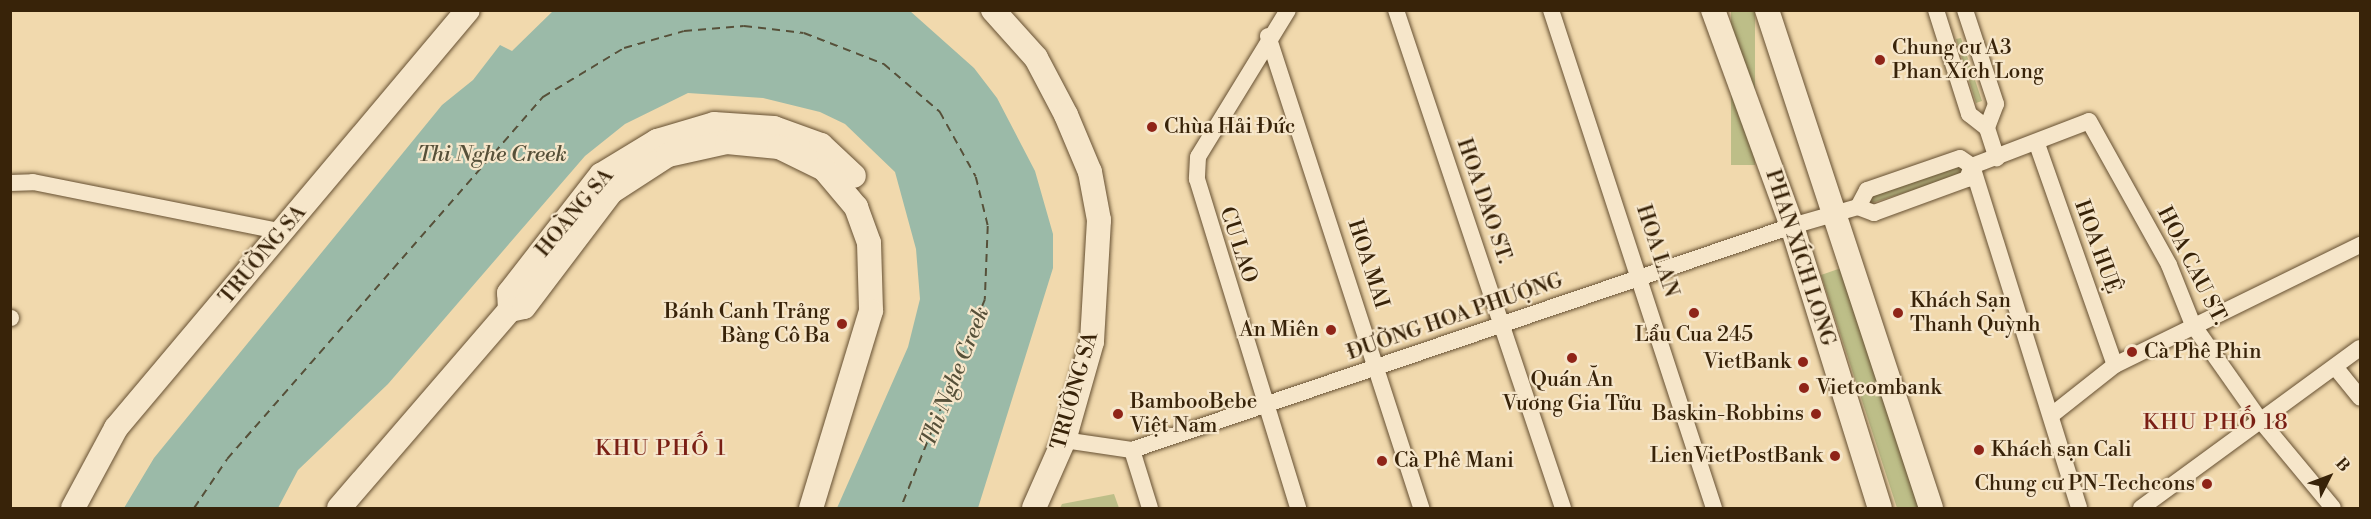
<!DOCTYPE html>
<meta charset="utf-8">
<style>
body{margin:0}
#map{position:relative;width:2371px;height:519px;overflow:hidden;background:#f1d9ad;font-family:"Libre Bodoni",serif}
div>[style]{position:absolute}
.green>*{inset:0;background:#bdbe88;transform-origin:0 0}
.water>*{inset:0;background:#9bbaa8}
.ferry>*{height:1.5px;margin-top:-0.75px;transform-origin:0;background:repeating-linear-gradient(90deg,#565039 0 8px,transparent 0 14px)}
.roads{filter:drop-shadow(0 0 2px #665032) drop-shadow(0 0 2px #665032)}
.street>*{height:16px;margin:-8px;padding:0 8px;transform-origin:8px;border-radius:8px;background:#f6e6ca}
.secondary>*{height:24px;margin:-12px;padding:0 12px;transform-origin:12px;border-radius:12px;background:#f6e6ca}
.dots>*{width:16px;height:16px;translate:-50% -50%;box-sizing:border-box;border:3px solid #f6e6ca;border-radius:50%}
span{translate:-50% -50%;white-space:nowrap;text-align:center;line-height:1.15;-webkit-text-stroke:4.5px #f6e6ca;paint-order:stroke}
.poi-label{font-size:21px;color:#382309}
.left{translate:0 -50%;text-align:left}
.right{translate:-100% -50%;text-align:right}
.street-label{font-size:21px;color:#382309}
.water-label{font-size:22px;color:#565039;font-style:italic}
.neighbourhood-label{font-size:22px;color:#7a1f14;letter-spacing:1.5px}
.frame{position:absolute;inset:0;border:12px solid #382309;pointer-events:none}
.north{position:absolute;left:2299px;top:447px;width:60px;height:60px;-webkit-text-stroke:4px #f6e6ca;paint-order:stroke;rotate:48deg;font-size:16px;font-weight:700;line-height:24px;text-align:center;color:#382309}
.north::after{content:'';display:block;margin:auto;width:21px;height:27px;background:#382309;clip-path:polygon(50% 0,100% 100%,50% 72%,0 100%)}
</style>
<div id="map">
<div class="green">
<i style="left:1731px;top:11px;width:24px;height:154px"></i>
<i style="clip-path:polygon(1961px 38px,1982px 101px,1976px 103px,1956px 39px)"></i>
<i style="left:1961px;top:165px;width:10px;height:97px;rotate:73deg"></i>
<i style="clip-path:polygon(1844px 267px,1921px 506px,1913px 508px,1897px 508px,1821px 275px)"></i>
<i style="clip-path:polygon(1114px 494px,1119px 508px,1060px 508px,1062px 504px)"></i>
</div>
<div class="water">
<i style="clip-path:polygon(554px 10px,910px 11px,974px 68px,997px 98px,1035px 171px,1053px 234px,1053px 268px,978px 508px,837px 508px,908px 347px,920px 299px,916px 249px,895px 172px,845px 124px,820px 112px,763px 98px,688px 93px,625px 124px,585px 156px,388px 384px,298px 470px,278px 508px,124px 508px,154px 458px,442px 105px,473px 80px,500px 45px,512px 51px)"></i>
</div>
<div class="ferry">
<i style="left:194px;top:508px;width:59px;rotate:-56deg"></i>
<i style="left:227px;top:459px;width:481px;rotate:-48.9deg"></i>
<i style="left:543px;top:97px;width:95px;rotate:-31.2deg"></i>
<i style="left:624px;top:48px;width:62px;rotate:-15.8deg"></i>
<i style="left:684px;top:31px;width:60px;rotate:-4.8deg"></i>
<i style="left:744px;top:26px;width:60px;rotate:6.7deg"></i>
<i style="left:804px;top:33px;width:86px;rotate:21.2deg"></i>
<i style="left:884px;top:64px;width:74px;rotate:40.6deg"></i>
<i style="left:940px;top:112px;width:74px;rotate:61deg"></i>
<i style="left:976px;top:177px;width:50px;rotate:76.2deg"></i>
<i style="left:988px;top:226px;width:74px;rotate:92.3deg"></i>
<i style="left:985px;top:300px;width:224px;rotate:112deg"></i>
</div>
<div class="roads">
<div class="street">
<i style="left:1288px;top:10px;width:172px;rotate:121.5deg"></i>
<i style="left:1198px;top:157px;width:22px;rotate:93deg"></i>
<i style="left:1197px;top:179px;width:344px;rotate:72.9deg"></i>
<i style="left:1396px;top:10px;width:525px;rotate:71.46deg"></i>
<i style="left:1551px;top:10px;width:524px;rotate:71.88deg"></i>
<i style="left:1936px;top:10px;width:109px;rotate:72.4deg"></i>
<i style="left:1969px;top:114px;width:23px;rotate:38deg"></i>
<i style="left:1965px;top:10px;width:99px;rotate:71.7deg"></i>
<i style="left:1996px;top:104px;width:26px;rotate:111deg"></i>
<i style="left:1268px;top:36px;width:496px;rotate:72deg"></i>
<i style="left:1987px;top:128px;width:32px;rotate:72deg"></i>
<i style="left:2037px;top:144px;width:234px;rotate:70.6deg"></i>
<i style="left:1972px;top:166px;width:358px;rotate:72.6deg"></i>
<i style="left:10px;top:183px;width:23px;rotate:-2deg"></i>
<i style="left:33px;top:182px;width:256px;rotate:11.3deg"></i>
<i style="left:1858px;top:207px;width:19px;rotate:-62deg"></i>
<i style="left:1867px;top:190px;width:98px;rotate:-19deg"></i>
<i style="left:1960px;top:158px;width:14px;rotate:34deg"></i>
<i style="left:1972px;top:166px;width:125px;rotate:-21deg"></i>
<i style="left:2089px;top:121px;width:165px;rotate:60.9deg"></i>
<i style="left:2169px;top:265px;width:65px;rotate:68.2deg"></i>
<i style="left:2193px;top:325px;width:116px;rotate:54.8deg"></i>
<i style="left:2260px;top:420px;width:114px;rotate:50.3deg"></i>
<i style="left:10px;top:318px;width:1px"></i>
<i style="left:2336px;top:368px;width:38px;rotate:51deg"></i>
<i style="left:2053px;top:414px;width:79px;rotate:-38.3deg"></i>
<i style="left:2115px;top:365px;width:273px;rotate:-26.1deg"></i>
<i style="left:1064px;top:440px;width:69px;rotate:8.4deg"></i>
<i style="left:1132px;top:450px;width:697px;rotate:-18.75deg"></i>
<i style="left:1792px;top:226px;width:69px;rotate:-16.1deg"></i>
<i style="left:1858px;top:207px;width:17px;rotate:21deg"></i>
<i style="left:1874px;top:213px;width:99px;rotate:-20.1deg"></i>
<i style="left:1967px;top:179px;width:14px;rotate:-69deg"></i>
<i style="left:1132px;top:450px;width:61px;rotate:72.8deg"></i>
<i style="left:2141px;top:508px;width:271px;rotate:-36.2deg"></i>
</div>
<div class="secondary">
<i style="left:993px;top:10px;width:64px;rotate:48.1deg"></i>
<i style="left:1036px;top:58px;width:64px;rotate:62.2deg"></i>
<i style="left:1066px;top:115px;width:62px;rotate:67.2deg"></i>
<i style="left:1090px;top:172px;width:49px;rotate:79.4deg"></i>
<i style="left:1099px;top:220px;width:122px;rotate:93.3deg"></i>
<i style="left:1092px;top:342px;width:102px;rotate:105.9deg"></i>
<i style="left:1064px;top:440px;width:74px;rotate:113.8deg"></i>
<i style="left:1713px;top:10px;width:230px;rotate:69.9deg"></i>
<i style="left:1792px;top:226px;width:295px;rotate:72.7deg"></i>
<i style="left:1767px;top:10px;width:524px;rotate:71.77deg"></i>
<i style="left:510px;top:310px;width:17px;rotate:-93deg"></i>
<i style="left:509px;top:293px;width:150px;rotate:-52.1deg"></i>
<i style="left:601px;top:175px;width:66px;rotate:-31.3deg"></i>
<i style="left:657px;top:141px;width:59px;rotate:-16.6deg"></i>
<i style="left:714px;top:124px;width:60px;rotate:3.8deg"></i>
<i style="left:774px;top:128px;width:50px;rotate:19.9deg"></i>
<i style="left:821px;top:145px;width:45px;rotate:43.2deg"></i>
<i style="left:73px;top:508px;width:91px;rotate:-61.7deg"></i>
<i style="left:116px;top:428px;width:546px;rotate:-49.9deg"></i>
<i style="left:339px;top:508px;width:262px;rotate:-49.2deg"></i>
<i style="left:510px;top:310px;width:14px;rotate:-12deg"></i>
<i style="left:524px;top:307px;width:144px;rotate:-52.9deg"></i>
<i style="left:611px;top:192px;width:68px;rotate:-33deg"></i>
<i style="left:668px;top:155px;width:60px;rotate:-12.4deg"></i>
<i style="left:727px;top:142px;width:52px;rotate:5.5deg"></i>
<i style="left:779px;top:147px;width:50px;rotate:26.1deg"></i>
<i style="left:824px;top:169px;width:50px;rotate:49.9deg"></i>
<i style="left:856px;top:207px;width:38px;rotate:70deg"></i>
<i style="left:869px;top:243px;width:68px;rotate:88.3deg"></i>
<i style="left:871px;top:311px;width:206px;rotate:106.9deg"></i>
</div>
</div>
<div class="dots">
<i style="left:1880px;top:60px;background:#8f2418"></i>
<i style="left:1152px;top:127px;background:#8f2418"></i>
<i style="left:1694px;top:313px;background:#8f2418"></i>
<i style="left:1898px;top:313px;background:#8f2418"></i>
<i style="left:842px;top:324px;background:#8f2418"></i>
<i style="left:1331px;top:330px;background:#8f2418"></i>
<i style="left:2132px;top:352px;background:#8f2418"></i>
<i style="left:1572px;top:358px;background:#8f2418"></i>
<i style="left:1803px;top:362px;background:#8f2418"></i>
<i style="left:1804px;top:388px;background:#8f2418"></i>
<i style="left:1118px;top:414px;background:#8f2418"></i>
<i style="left:1816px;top:414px;background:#8f2418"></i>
<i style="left:1979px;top:450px;background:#8f2418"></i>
<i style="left:1835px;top:456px;background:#8f2418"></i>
<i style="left:1382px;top:461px;background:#8f2418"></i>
<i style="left:2207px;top:484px;background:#8f2418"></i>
</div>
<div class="poi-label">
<span class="left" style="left:1892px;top:60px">Chung cư A3<br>Phan Xích Long</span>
<span class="left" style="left:1164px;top:127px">Chùa Hải Đức</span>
<span class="left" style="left:1910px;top:313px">Khách Sạn<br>Thanh Quỳnh</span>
<span class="right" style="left:830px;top:324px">Bánh Canh Trảng<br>Bàng Cô Ba</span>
<span class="right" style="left:1319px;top:330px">An Miên</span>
<span style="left:1694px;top:335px">Lẩu Cua 245</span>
<span class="left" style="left:2144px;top:352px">Cà Phê Phin</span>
<span class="right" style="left:1791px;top:362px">VietBank</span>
<span style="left:1572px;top:392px">Quán Ăn<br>Vương Gia Tửu</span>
<span class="left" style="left:1816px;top:388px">Vietcombank</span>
<span class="left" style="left:1130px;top:414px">BambooBebe<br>Việt Nam</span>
<span class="right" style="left:1804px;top:414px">Baskin-Robbins</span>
<span class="left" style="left:1991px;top:450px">Khách sạn Cali</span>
<span class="right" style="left:1823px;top:456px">LienVietPostBank</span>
<span class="left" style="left:1394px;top:461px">Cà Phê Mani</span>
<span class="right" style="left:2195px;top:484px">Chung cư PN-Techcons</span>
</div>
<div class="street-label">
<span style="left:1484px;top:201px;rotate:71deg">HOA DAO ST.</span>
<span style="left:575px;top:213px;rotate:-50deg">HOÀNG SA</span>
<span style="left:1238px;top:245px;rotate:72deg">CU LAO</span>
<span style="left:2097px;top:247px;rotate:70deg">HOA HUỆ</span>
<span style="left:1657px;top:251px;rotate:72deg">HOA LAN</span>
<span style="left:263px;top:255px;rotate:-50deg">TRƯỜNG SA</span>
<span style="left:1800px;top:258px;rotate:72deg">PHAN XÍCH LONG</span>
<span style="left:1368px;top:264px;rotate:72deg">HOA MAI</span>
<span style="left:2192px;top:266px;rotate:63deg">HOA CAU ST.</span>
<span style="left:1455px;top:317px;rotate:-19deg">ĐƯỜNG HOA PHƯỢNG</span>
<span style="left:1075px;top:391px;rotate:-74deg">TRƯỜNG SA</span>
</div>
<div class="water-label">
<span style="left:492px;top:155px">Thi Nghe Creek</span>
<span style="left:955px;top:377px;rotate:-68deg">Thi Nghe Creek</span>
</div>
<div class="neighbourhood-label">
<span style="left:2216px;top:423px">KHU PHỐ 18</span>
<span style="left:661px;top:449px">KHU PHỐ 1</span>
</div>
<div class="frame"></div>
<div class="north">B</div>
</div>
